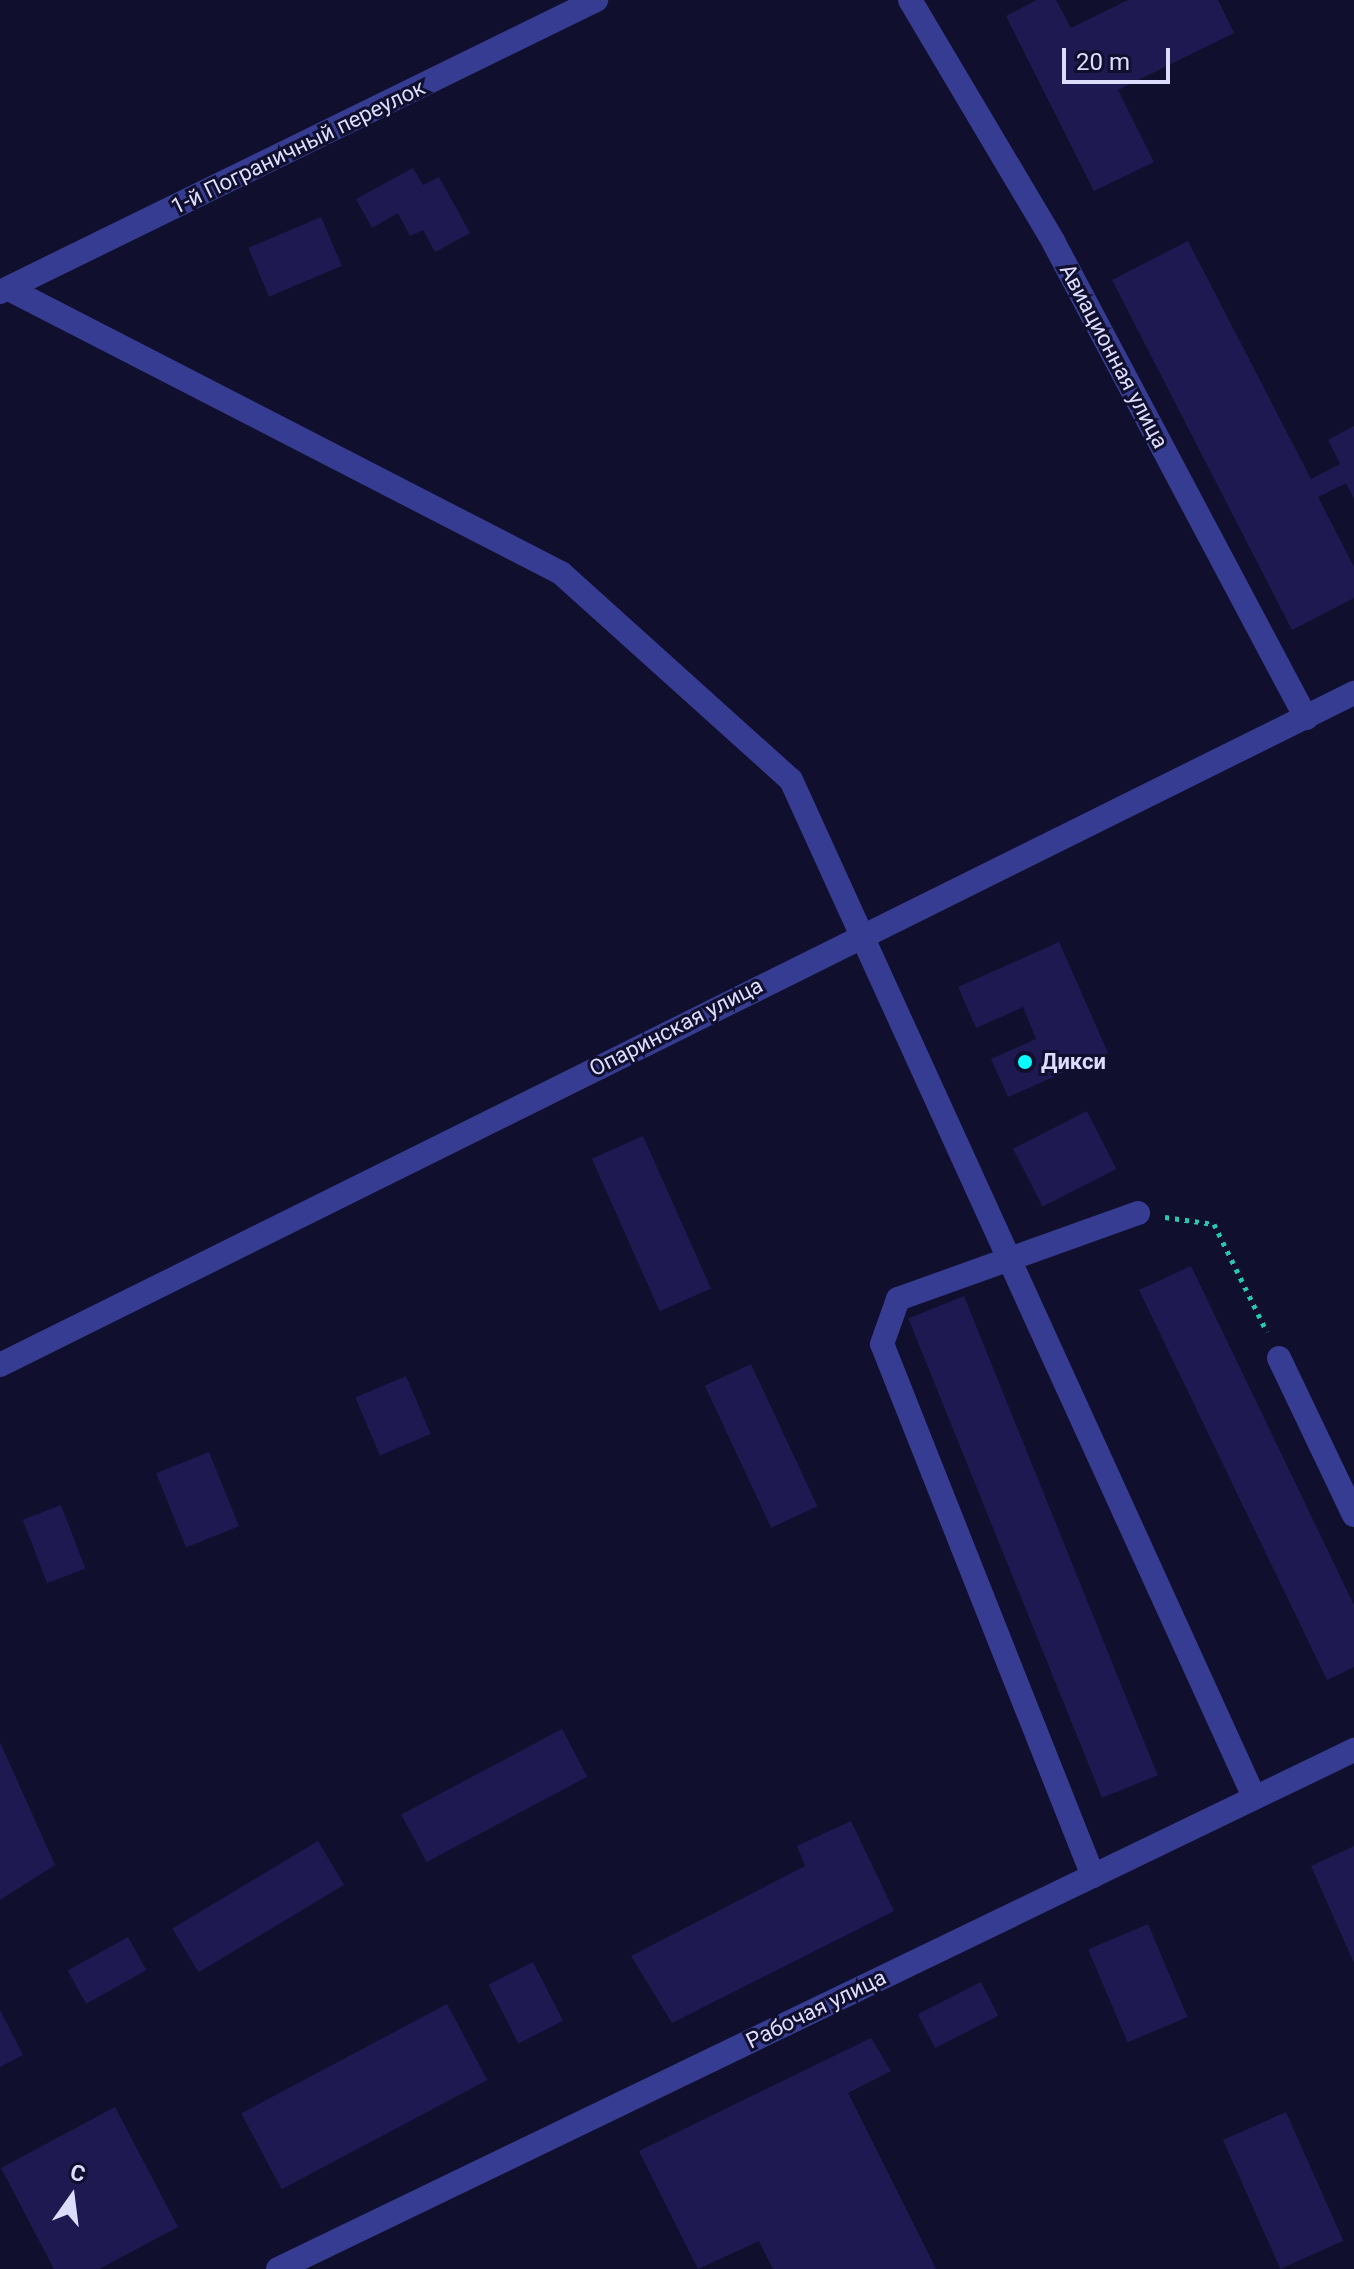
<!DOCTYPE html>
<meta charset="utf-8">
<style>
body{margin:0}
#map{position:relative;width:1354px;height:2269px;overflow:hidden;background:#110f2e;font-family:Roboto,sans-serif}
div>[style]{position:absolute}
.building>*{inset:0;background:#1e1951;transform-origin:0 0}
.path>*{height:5px;margin-top:-2.5px;transform-origin:0;background:repeating-linear-gradient(90deg,#25caae 0 4px,transparent 0 10px)}
.minor>*{height:24px;margin:-12px;padding:0 12px;transform-origin:12px;border-radius:12px;background:#363c91}
.dots>*{width:22px;height:22px;translate:-50% -50%;box-sizing:border-box;border:4px solid #110f2e;border-radius:50%}
span{translate:-50% -50%;white-space:nowrap;text-align:center;line-height:1.15;-webkit-text-stroke:6px #110f2e;paint-order:stroke}
.street-label{font-size:22px;color:#dcdcff}
.poi-label{font-size:22px;color:#dcdcff;font-weight:700}
.left{translate:0 -50%;text-align:left}
.north{position:absolute;left:32px;top:2157px;width:80px;height:80px;-webkit-text-stroke:6px #110f2e;paint-order:stroke;rotate:14deg;font-size:22px;font-weight:700;line-height:32px;text-align:center;color:#dcdcff}
.north::after{content:'';display:block;margin:auto;width:28px;height:36px;background:#dcdcff;clip-path:polygon(50% 0,100% 100%,50% 72%,0 100%)}
.scale{position:absolute;left:1062px;top:48px;width:108px;height:36px;box-sizing:border-box;border:4px solid #dcdcff;border-top:0;padding-left:10px;font-size:24px;line-height:28px;white-space:nowrap;color:#dcdcff;-webkit-text-stroke:6px #110f2e;paint-order:stroke}
</style>
<div id="map">
<div class="building">
<i style="clip-path:polygon(1037px 0,1056px 0,1071px 28px,1128px 0,1218px 0,1234px 33px,1118px 90px,1154px 162px,1094px 191px,1006px 16px)"></i>
<i style="clip-path:polygon(413px 168px,423px 185px,439px 177px,470px 233px,435px 252px,423px 230px,410px 236px,398px 213px,372px 228px,356px 199px)"></i>
<i style="left:321px;top:217px;width:53px;height:79px;rotate:67deg"></i>
<i style="clip-path:polygon(1188px 241px,1311px 479px,1340px 464px,1328px 440px,1354px 426px,1354px 499px,1346px 483px,1318px 497px,1354px 567px,1354px 598px,1292px 630px,1112px 280px)"></i>
<i style="clip-path:polygon(1059px 942px,1108px 1053px,1008px 1097px,991px 1059px,1036px 1039px,1023px 1007px,976px 1028px,958px 987px)"></i>
<i style="left:1087px;top:1111px;width:65px;height:83px;rotate:63deg"></i>
<i style="left:643px;top:1136px;width:167px;height:56px;rotate:66deg"></i>
<i style="clip-path:polygon(1191px 1266px,1354px 1605px,1354px 1667px,1327px 1680px,1139px 1290px)"></i>
<i style="left:964px;top:1296px;width:517px;height:60px;rotate:68deg"></i>
<i style="left:751px;top:1364px;width:157px;height:51px;rotate:65deg"></i>
<i style="left:406px;top:1376px;width:63px;height:55px;rotate:67deg"></i>
<i style="left:209px;top:1452px;width:80px;height:57px;rotate:68deg"></i>
<i style="left:61px;top:1505px;width:68px;height:41px;rotate:69deg"></i>
<i style="left:562px;top:1729px;width:54px;height:182px;rotate:62deg"></i>
<i style="clip-path:polygon(0 1742px,55px 1865px,0 1900px)"></i>
<i style="clip-path:polygon(851px 1821px,894px 1911px,672px 2023px,631px 1956px,805px 1866px,797px 1846px)"></i>
<i style="left:318px;top:1841px;width:51px;height:170px;rotate:59deg"></i>
<i style="clip-path:polygon(1354px 1846px,1354px 1963px,1311px 1866px)"></i>
<i style="left:1148px;top:1924px;width:101px;height:65px;rotate:67deg"></i>
<i style="left:128px;top:1937px;width:38px;height:69px;rotate:61deg"></i>
<i style="left:533px;top:1962px;width:66px;height:50px;rotate:63deg"></i>
<i style="left:981px;top:1982px;width:38px;height:71px;rotate:63deg"></i>
<i style="left:447px;top:2004px;width:86px;height:233px;rotate:62deg"></i>
<i style="clip-path:polygon(0 2010px,23px 2055px,0 2067px)"></i>
<i style="clip-path:polygon(871px 2038px,891px 2071px,848px 2093px,936px 2269px,773px 2269px,759px 2241px,698px 2269px,639px 2151px)"></i>
<i style="clip-path:polygon(115px 2107px,178px 2227px,99px 2269px,54px 2269px,1px 2168px)"></i>
<i style="left:1286px;top:2112px;width:141px;height:69px;rotate:66deg"></i>
</div>
<div class="path">
<i style="left:1165px;top:1217px;width:49px;rotate:8.1deg"></i>
<i style="left:1214px;top:1224px;width:120px;rotate:63.9deg"></i>
</div>
<div class="minor">
<i style="left:910px;top:0;width:282px;rotate:59.3deg"></i>
<i style="left:1054px;top:243px;width:538px;rotate:62.05deg"></i>
<i style="left:9px;top:289px;width:621px;rotate:27.23deg"></i>
<i style="left:561px;top:573px;width:309px;rotate:42deg"></i>
<i style="left:791px;top:780px;width:1117px;rotate:65.52deg"></i>
<i style="left:0;top:292px;width:664px;rotate:-26.1deg"></i>
<i style="left:1279px;top:1358px;width:174px;rotate:64.5deg"></i>
<i style="left:0;top:1365px;width:1512px;rotate:-26.4deg"></i>
<i style="left:1093px;top:1876px;width:572px;rotate:-111.63deg"></i>
<i style="left:882px;top:1344px;width:48px;rotate:-70.4deg"></i>
<i style="left:898px;top:1299px;width:255px;rotate:-19.7deg"></i>
<i style="left:278px;top:2269px;width:1195px;rotate:-25.75deg"></i>
</div>
<div class="dots">
<i style="left:1025px;top:1062px;background:#08fffd"></i>
</div>
<div class="street-label">
<span style="left:298px;top:147px;rotate:-26deg">1-й Пограничный переулок</span>
<span style="left:1114px;top:356px;rotate:62deg">Авиационная улица</span>
<span style="left:676px;top:1027px;rotate:-27deg">Опаринская улица</span>
<span style="left:816px;top:2009px;rotate:-26deg">Рабочая улица</span>
</div>
<div class="poi-label">
<span class="left" style="left:1041px;top:1062px">Дикси</span>
</div>
<div class="north">С</div>
<div class="scale">20 m</div>
</div>
